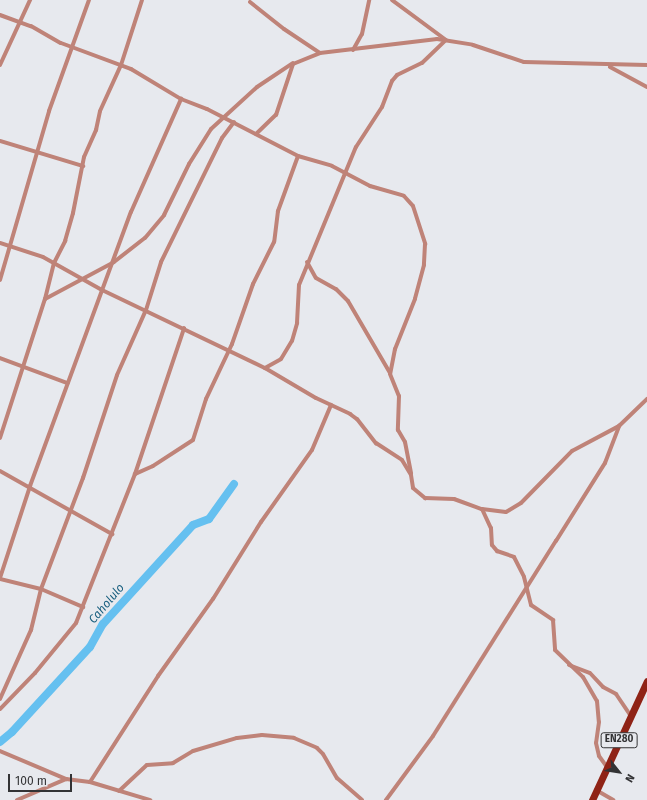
<!DOCTYPE html>
<style>
body{margin:0}
#map{position:relative;width:647px;height:800px;overflow:hidden;background:#e7e9ee;font-family:"Fira Sans",sans-serif}
div>[style]{position:absolute}
.river>*{height:8px;margin:-4px;padding:0 4px;transform-origin:4px;border-radius:4px;background:#65c0f0}
.minor>*{height:4px;margin:-2px;padding:0 2px;transform-origin:2px;border-radius:2px;background:#bf8378}
.primary>*{height:7px;margin:-3.5px;padding:0 3.5px;transform-origin:3.5px;border-radius:3.5px;background:#8f2316}
span{translate:-50% -50%;white-space:nowrap;text-align:center;line-height:1.15;-webkit-text-stroke:3px #e7e9ee;paint-order:stroke}
.shield-label span{padding:1px 3px;background:#e7e9ee;border:1px solid;border-radius:3px;-webkit-text-stroke-width:0}
.shield-label{font-size:10px;color:#333335;font-weight:700}
.water-label{font-size:12px;color:#175e7e;font-style:italic}
.north{position:absolute;left:599px;top:752px;width:40px;height:40px;-webkit-text-stroke:3px #e7e9ee;paint-order:stroke;rotate:120deg;font-size:11px;font-weight:700;line-height:16px;text-align:center;color:#333335}
.north::after{content:'';display:block;margin:auto;width:14px;height:18px;background:#333335;clip-path:polygon(50% 0,100% 100%,50% 72%,0 100%)}
.scale{position:absolute;left:8px;top:774px;width:64px;height:18px;box-sizing:border-box;border:2px solid #333335;border-top:0;padding-left:5px;font-size:12px;line-height:14px;white-space:nowrap;color:#333335;-webkit-text-stroke:3px #e7e9ee;paint-order:stroke}
</style>
<div id="map">
<div class="river">
<i style="left:0;top:742px;width:16px;rotate:-40deg"></i>
<i style="left:12px;top:732px;width:115px;rotate:-47.5deg"></i>
<i style="left:90px;top:647px;width:26px;rotate:-61deg"></i>
<i style="left:103px;top:624px;width:134px;rotate:-47.7deg"></i>
<i style="left:193px;top:525px;width:17px;rotate:-21deg"></i>
<i style="left:209px;top:519px;width:43px;rotate:-54.5deg"></i>
</div>
<div class="minor">
<i style="left:250px;top:2px;width:43px;rotate:38.5deg"></i>
<i style="left:284px;top:29px;width:43px;rotate:33.7deg"></i>
<i style="left:0;top:15px;width:33px;rotate:20deg"></i>
<i style="left:31px;top:26px;width:34px;rotate:30deg"></i>
<i style="left:61px;top:43px;width:75px;rotate:20.4deg"></i>
<i style="left:131px;top:69px;width:58px;rotate:31deg"></i>
<i style="left:181px;top:99px;width:28px;rotate:21deg"></i>
<i style="left:207px;top:109px;width:102px;rotate:27.3deg"></i>
<i style="left:298px;top:156px;width:59px;rotate:110deg"></i>
<i style="left:278px;top:211px;width:31px;rotate:97deg"></i>
<i style="left:274px;top:242px;width:47px;rotate:116.6deg"></i>
<i style="left:253px;top:284px;width:64px;rotate:109.3deg"></i>
<i style="left:232px;top:344px;width:61px;rotate:115.3deg"></i>
<i style="left:206px;top:399px;width:43px;rotate:107.6deg"></i>
<i style="left:193px;top:440px;width:48px;rotate:147deg"></i>
<i style="left:153px;top:466px;width:20px;rotate:156deg"></i>
<i style="left:353px;top:50px;width:18px;rotate:-61deg"></i>
<i style="left:362px;top:34px;width:35px;rotate:-78deg"></i>
<i style="left:0;top:65px;width:72px;rotate:-65.2deg"></i>
<i style="left:610px;top:67px;width:42px;rotate:28.4deg"></i>
<i style="left:256px;top:134px;width:28px;rotate:-44deg"></i>
<i style="left:276px;top:115px;width:54px;rotate:-71.6deg"></i>
<i style="left:293px;top:64px;width:29px;rotate:-22deg"></i>
<i style="left:320px;top:53px;width:118px;rotate:-6.8deg"></i>
<i style="left:437px;top:39px;width:36px;rotate:9deg"></i>
<i style="left:473px;top:45px;width:54px;rotate:18.4deg"></i>
<i style="left:524px;top:62px;width:123px;rotate:1.4deg"></i>
<i style="left:0;top:141px;width:87px;rotate:16.8deg"></i>
<i style="left:298px;top:156px;width:35px;rotate:16deg"></i>
<i style="left:332px;top:166px;width:43px;rotate:27.8deg"></i>
<i style="left:370px;top:186px;width:35px;rotate:16deg"></i>
<i style="left:404px;top:196px;width:13px;rotate:48deg"></i>
<i style="left:413px;top:206px;width:40px;rotate:72deg"></i>
<i style="left:425px;top:244px;width:21px;rotate:93deg"></i>
<i style="left:424px;top:265px;width:35px;rotate:105deg"></i>
<i style="left:415px;top:299px;width:54px;rotate:111.8deg"></i>
<i style="left:395px;top:349px;width:25px;rotate:101deg"></i>
<i style="left:390px;top:374px;width:24px;rotate:68deg"></i>
<i style="left:399px;top:396px;width:34px;rotate:92deg"></i>
<i style="left:398px;top:430px;width:14px;rotate:60deg"></i>
<i style="left:405px;top:442px;width:32px;rotate:79deg"></i>
<i style="left:0;top:243px;width:45px;rotate:18deg"></i>
<i style="left:43px;top:257px;width:68px;rotate:29.2deg"></i>
<i style="left:102px;top:290px;width:181px;rotate:25.6deg"></i>
<i style="left:265px;top:368px;width:59px;rotate:30.5deg"></i>
<i style="left:316px;top:398px;width:38px;rotate:25deg"></i>
<i style="left:350px;top:414px;width:9px;rotate:36deg"></i>
<i style="left:357px;top:419px;width:31px;rotate:52deg"></i>
<i style="left:376px;top:443px;width:31px;rotate:33deg"></i>
<i style="left:402px;top:460px;width:17px;rotate:59deg"></i>
<i style="left:411px;top:475px;width:13px;rotate:81deg"></i>
<i style="left:413px;top:488px;width:16px;rotate:40deg"></i>
<i style="left:425px;top:498px;width:29px;rotate:2deg"></i>
<i style="left:454px;top:499px;width:30px;rotate:20deg"></i>
<i style="left:482px;top:509px;width:24px;rotate:7deg"></i>
<i style="left:506px;top:512px;width:17px;rotate:-31deg"></i>
<i style="left:521px;top:503px;width:73px;rotate:-45.6deg"></i>
<i style="left:572px;top:451px;width:53px;rotate:-28deg"></i>
<i style="left:619px;top:426px;width:39px;rotate:-44deg"></i>
<i style="left:307px;top:262px;width:18px;rotate:61deg"></i>
<i style="left:316px;top:278px;width:23px;rotate:29deg"></i>
<i style="left:336px;top:289px;width:17px;rotate:45deg"></i>
<i style="left:348px;top:301px;width:83px;rotate:59.7deg"></i>
<i style="left:0;top:280px;width:176px;rotate:-73.8deg"></i>
<i style="left:49px;top:111px;width:118px;rotate:-70.2deg"></i>
<i style="left:45px;top:299px;width:78px;rotate:-28.2deg"></i>
<i style="left:114px;top:262px;width:39px;rotate:-38deg"></i>
<i style="left:145px;top:238px;width:30px;rotate:-50deg"></i>
<i style="left:164px;top:215px;width:57px;rotate:-63.9deg"></i>
<i style="left:189px;top:164px;width:41px;rotate:-57.8deg"></i>
<i style="left:211px;top:129px;width:62px;rotate:-42.4deg"></i>
<i style="left:257px;top:87px;width:43px;rotate:-33.7deg"></i>
<i style="left:0;top:358px;width:72px;rotate:20.5deg"></i>
<i style="left:265px;top:368px;width:18px;rotate:-29deg"></i>
<i style="left:281px;top:359px;width:21px;rotate:-59deg"></i>
<i style="left:292px;top:341px;width:19px;rotate:-74deg"></i>
<i style="left:297px;top:323px;width:38px;rotate:-87deg"></i>
<i style="left:299px;top:285px;width:149px;rotate:-67.6deg"></i>
<i style="left:356px;top:147px;width:48px;rotate:-57deg"></i>
<i style="left:382px;top:107px;width:28px;rotate:-69deg"></i>
<i style="left:392px;top:81px;width:8px;rotate:-50deg"></i>
<i style="left:397px;top:75px;width:28px;rotate:-26deg"></i>
<i style="left:422px;top:63px;width:33px;rotate:-44deg"></i>
<i style="left:446px;top:40px;width:67px;rotate:-143.5deg"></i>
<i style="left:0;top:438px;width:146px;rotate:-72.1deg"></i>
<i style="left:45px;top:299px;width:37px;rotate:-76deg"></i>
<i style="left:54px;top:263px;width:25px;rotate:-63deg"></i>
<i style="left:65px;top:241px;width:29px;rotate:-74deg"></i>
<i style="left:73px;top:213px;width:57px;rotate:-78.9deg"></i>
<i style="left:84px;top:157px;width:30px;rotate:-66deg"></i>
<i style="left:96px;top:130px;width:19px;rotate:-78deg"></i>
<i style="left:100px;top:111px;width:51px;rotate:-65.5deg"></i>
<i style="left:121px;top:65px;width:68px;rotate:-72.1deg"></i>
<i style="left:0;top:471px;width:129px;rotate:29.4deg"></i>
<i style="left:482px;top:509px;width:21px;rotate:65deg"></i>
<i style="left:491px;top:528px;width:17px;rotate:87deg"></i>
<i style="left:492px;top:545px;width:8px;rotate:50deg"></i>
<i style="left:497px;top:551px;width:18px;rotate:19deg"></i>
<i style="left:514px;top:557px;width:22px;rotate:63deg"></i>
<i style="left:524px;top:577px;width:29px;rotate:76deg"></i>
<i style="left:531px;top:605px;width:27px;rotate:34deg"></i>
<i style="left:553px;top:620px;width:30px;rotate:86deg"></i>
<i style="left:555px;top:650px;width:39px;rotate:44deg"></i>
<i style="left:583px;top:677px;width:28px;rotate:60deg"></i>
<i style="left:597px;top:701px;width:21px;rotate:85deg"></i>
<i style="left:599px;top:722px;width:21px;rotate:98deg"></i>
<i style="left:596px;top:743px;width:13px;rotate:77deg"></i>
<i style="left:599px;top:756px;width:14px;rotate:54deg"></i>
<i style="left:0;top:578px;width:97px;rotate:-71.9deg"></i>
<i style="left:30px;top:486px;width:292px;rotate:-69.8deg"></i>
<i style="left:131px;top:212px;width:124px;rotate:-66.1deg"></i>
<i style="left:0;top:579px;width:42px;rotate:13.7deg"></i>
<i style="left:41px;top:589px;width:46px;rotate:23.2deg"></i>
<i style="left:569px;top:665px;width:22px;rotate:21deg"></i>
<i style="left:590px;top:673px;width:19px;rotate:47deg"></i>
<i style="left:603px;top:687px;width:15px;rotate:28deg"></i>
<i style="left:616px;top:694px;width:27px;rotate:56deg"></i>
<i style="left:0;top:699px;width:76px;rotate:-65.8deg"></i>
<i style="left:31px;top:630px;width:42px;rotate:-76.3deg"></i>
<i style="left:41px;top:589px;width:119px;rotate:-69.3deg"></i>
<i style="left:83px;top:478px;width:108px;rotate:-71.7deg"></i>
<i style="left:117px;top:375px;width:71px;rotate:-66deg"></i>
<i style="left:146px;top:310px;width:50px;rotate:-72.6deg"></i>
<i style="left:161px;top:262px;width:138px;rotate:-63.8deg"></i>
<i style="left:222px;top:138px;width:20px;rotate:-53deg"></i>
<i style="left:0;top:709px;width:50px;rotate:-45.8deg"></i>
<i style="left:35px;top:673px;width:65px;rotate:-50.6deg"></i>
<i style="left:76px;top:623px;width:160px;rotate:-68.4deg"></i>
<i style="left:135px;top:474px;width:154px;rotate:-71.4deg"></i>
<i style="left:0;top:751px;width:72px;rotate:23deg"></i>
<i style="left:66px;top:779px;width:24px;rotate:7deg"></i>
<i style="left:90px;top:782px;width:63px;rotate:16.7deg"></i>
<i style="left:90px;top:782px;width:126px;rotate:-57.3deg"></i>
<i style="left:158px;top:676px;width:95px;rotate:-54.5deg"></i>
<i style="left:213px;top:599px;width:91px;rotate:-58.1deg"></i>
<i style="left:261px;top:522px;width:88px;rotate:-54.7deg"></i>
<i style="left:312px;top:450px;width:49px;rotate:-67.1deg"></i>
<i style="left:596px;top:790px;width:20px;rotate:30deg"></i>
<i style="left:119px;top:791px;width:38px;rotate:-43deg"></i>
<i style="left:147px;top:765px;width:26px;rotate:-4deg"></i>
<i style="left:173px;top:763px;width:23px;rotate:-31deg"></i>
<i style="left:193px;top:751px;width:46px;rotate:-16.5deg"></i>
<i style="left:237px;top:738px;width:25px;rotate:-7deg"></i>
<i style="left:262px;top:735px;width:32px;rotate:5deg"></i>
<i style="left:294px;top:738px;width:25px;rotate:23deg"></i>
<i style="left:317px;top:748px;width:8px;rotate:45deg"></i>
<i style="left:323px;top:754px;width:28px;rotate:60deg"></i>
<i style="left:337px;top:778px;width:33px;rotate:41deg"></i>
<i style="left:17px;top:800px;width:53px;rotate:-23.2deg"></i>
<i style="left:386px;top:800px;width:79px;rotate:-53.7deg"></i>
<i style="left:433px;top:736px;width:231px;rotate:-57.8deg"></i>
<i style="left:556px;top:541px;width:92px;rotate:-57.9deg"></i>
<i style="left:605px;top:463px;width:40px;rotate:-69deg"></i>
</div>
<div class="primary">
<i style="left:592px;top:800px;width:131px;rotate:-65.2deg"></i>
</div>
<div class="shield-label">
<span style="left:619px;top:740px">EN280</span>
</div>
<div class="water-label">
<span style="left:107px;top:604px;rotate:-50deg">Caholulo</span>
</div>
<div class="north">N</div>
<div class="scale">100 m</div>
</div>
